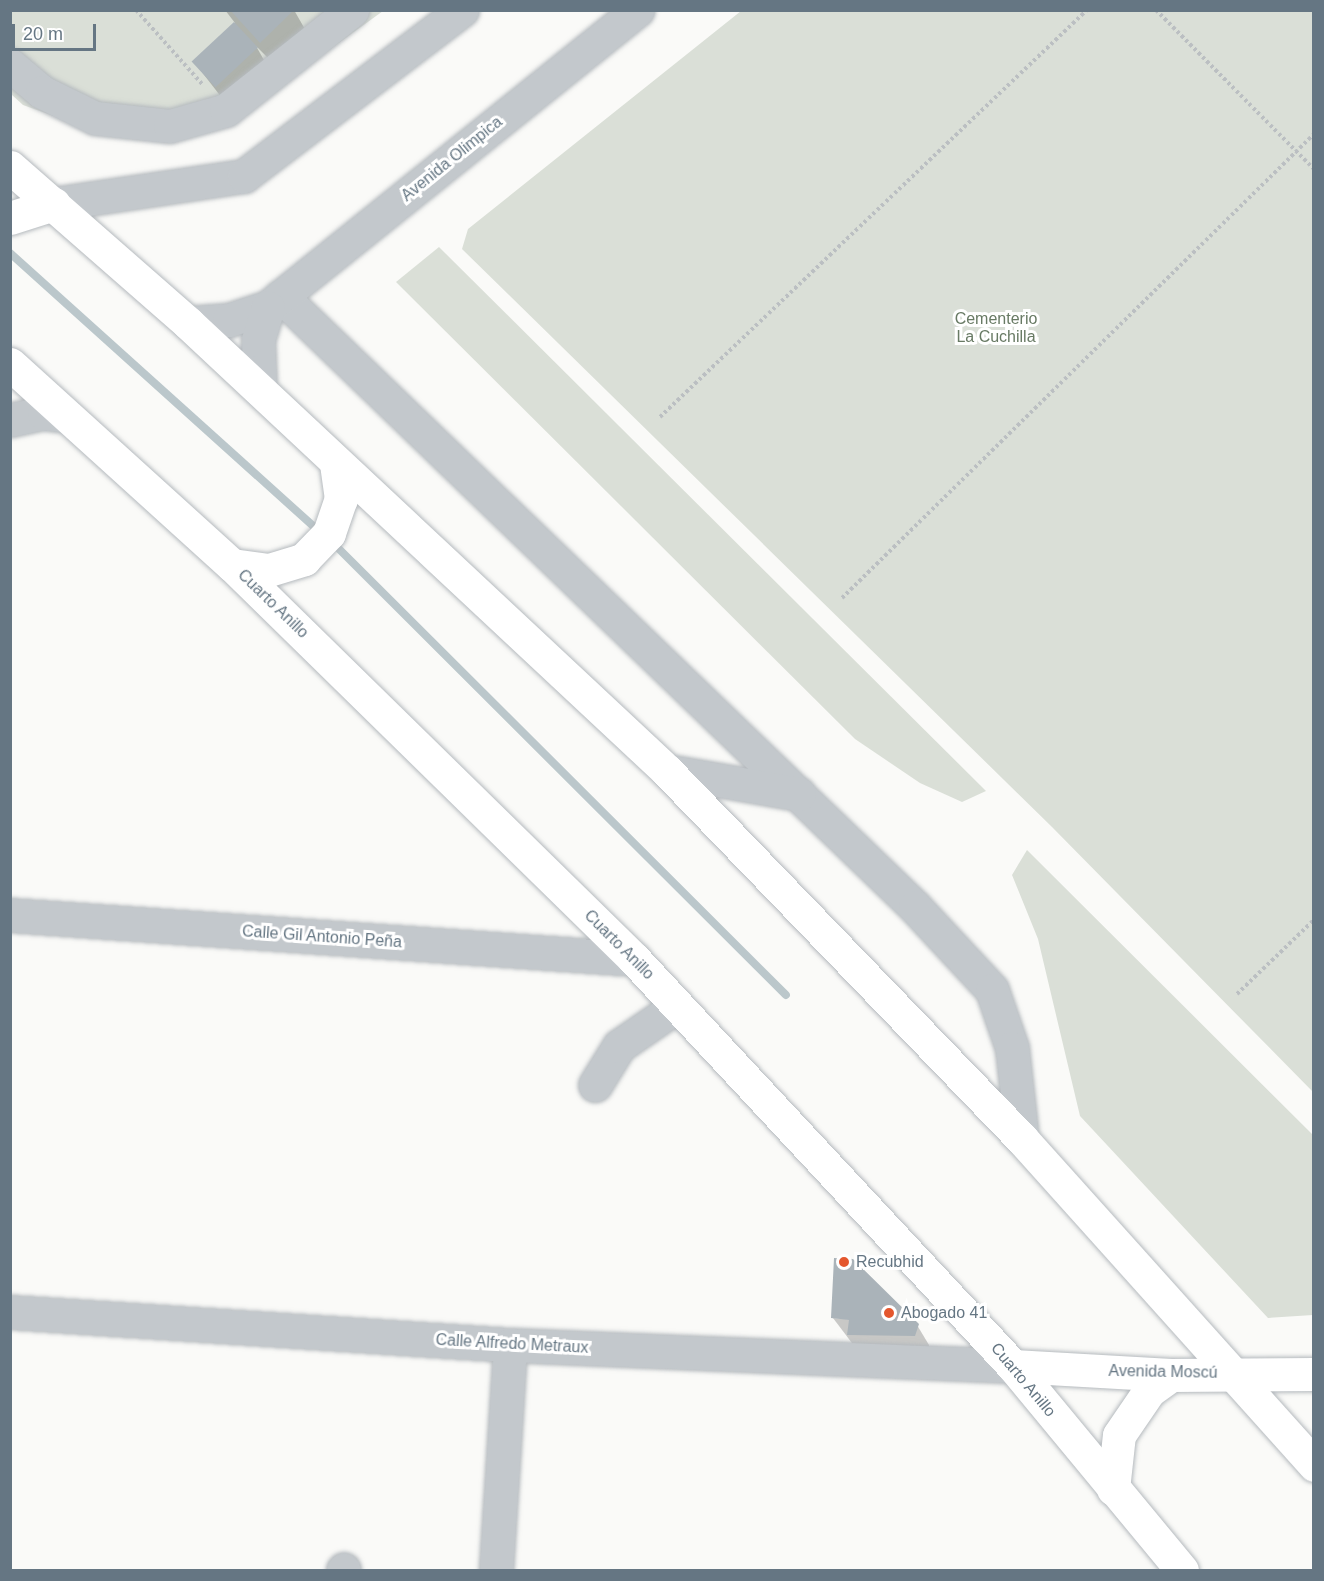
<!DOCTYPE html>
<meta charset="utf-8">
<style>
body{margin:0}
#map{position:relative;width:1324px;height:1581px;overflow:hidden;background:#fafaf8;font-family:Arial,sans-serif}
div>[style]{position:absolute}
.green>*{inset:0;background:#dadfd7}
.shadow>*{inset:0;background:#0003}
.stream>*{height:8px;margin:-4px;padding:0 4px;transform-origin:4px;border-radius:4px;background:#bbc7cb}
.building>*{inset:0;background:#aab3b9;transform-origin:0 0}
.path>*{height:4px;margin-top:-2px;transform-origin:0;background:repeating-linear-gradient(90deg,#bbbfc2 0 3px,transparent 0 6px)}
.roads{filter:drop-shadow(0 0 2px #b5babe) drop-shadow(0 0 2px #b5babe)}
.minor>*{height:33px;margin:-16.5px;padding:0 16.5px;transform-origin:16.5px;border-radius:16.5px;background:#c3c8cc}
.major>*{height:33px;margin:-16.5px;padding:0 16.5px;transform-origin:16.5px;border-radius:16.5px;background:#fff}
.highway>*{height:33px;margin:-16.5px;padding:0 16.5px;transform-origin:16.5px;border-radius:16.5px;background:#fff}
.dots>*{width:16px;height:16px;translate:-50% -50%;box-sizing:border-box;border:3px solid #fff;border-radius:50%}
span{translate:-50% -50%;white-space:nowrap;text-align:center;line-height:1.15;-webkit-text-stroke:6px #fff;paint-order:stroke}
.street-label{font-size:16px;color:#657683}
.park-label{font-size:16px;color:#687a64}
.poi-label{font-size:16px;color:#657683}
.left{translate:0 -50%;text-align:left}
.frame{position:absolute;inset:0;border:12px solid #657683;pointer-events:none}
.scale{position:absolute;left:12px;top:24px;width:84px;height:27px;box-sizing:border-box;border:3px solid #657683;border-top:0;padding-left:8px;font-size:18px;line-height:21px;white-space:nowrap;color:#657683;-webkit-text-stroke:4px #fff;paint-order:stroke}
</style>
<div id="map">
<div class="green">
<i style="clip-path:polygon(11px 11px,383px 11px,224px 126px,98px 132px,23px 105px,11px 94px)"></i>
<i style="clip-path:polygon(741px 11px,1313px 11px,1313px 1092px,1052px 827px,462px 249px,468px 229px)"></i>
<i style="clip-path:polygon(439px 247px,986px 791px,962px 802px,920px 783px,855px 739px,396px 282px)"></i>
<i style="clip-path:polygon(1027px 850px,1313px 1135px,1313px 1315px,1268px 1318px,1080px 1116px,1038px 939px,1012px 875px)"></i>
</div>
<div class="shadow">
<i style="clip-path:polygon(225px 10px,294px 10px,306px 31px,272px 62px,256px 46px,269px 69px,229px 107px,194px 62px,235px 23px)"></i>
<i style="clip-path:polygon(833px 1318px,917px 1325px,929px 1345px,927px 1356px,861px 1355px)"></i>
</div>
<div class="stream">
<i style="left:10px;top:253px;width:417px;rotate:42deg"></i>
<i style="left:330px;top:540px;width:644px;rotate:44.94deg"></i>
</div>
<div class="building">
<i style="clip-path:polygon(230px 10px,294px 10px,260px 43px)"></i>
<i style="left:234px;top:22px;width:35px;height:58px;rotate:47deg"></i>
<i style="clip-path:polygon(834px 1258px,853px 1259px,919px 1324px,915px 1336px,847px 1335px,849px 1320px,831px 1318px)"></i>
</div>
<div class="path">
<i style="left:136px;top:10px;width:101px;rotate:48.2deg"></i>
<i style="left:1156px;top:10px;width:224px;rotate:45.2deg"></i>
<i style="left:660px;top:417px;width:590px;rotate:-43.63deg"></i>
<i style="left:842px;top:598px;width:662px;rotate:-44.51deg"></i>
<i style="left:1237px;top:994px;width:107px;rotate:-43.9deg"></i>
</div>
<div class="roads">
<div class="minor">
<i style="left:10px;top:65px;width:42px;rotate:40.2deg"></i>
<i style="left:42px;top:92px;width:59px;rotate:26.1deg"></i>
<i style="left:95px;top:118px;width:75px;rotate:6.1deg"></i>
<i style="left:170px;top:126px;width:58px;rotate:-15.9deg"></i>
<i style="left:226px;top:110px;width:161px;rotate:-38.4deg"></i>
<i style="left:54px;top:204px;width:192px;rotate:-8.4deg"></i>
<i style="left:244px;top:176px;width:274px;rotate:-37.3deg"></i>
<i style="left:281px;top:296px;width:880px;rotate:43.94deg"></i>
<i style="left:915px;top:907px;width:113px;rotate:47.1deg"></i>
<i style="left:992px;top:990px;width:61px;rotate:71deg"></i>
<i style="left:1012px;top:1048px;width:92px;rotate:83.7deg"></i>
<i style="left:188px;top:323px;width:41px;rotate:-4.2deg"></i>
<i style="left:229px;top:320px;width:41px;rotate:-18.4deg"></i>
<i style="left:268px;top:307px;width:474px;rotate:-38.8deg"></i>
<i style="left:260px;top:390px;width:50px;rotate:-92.3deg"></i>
<i style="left:258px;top:340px;width:34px;rotate:-73deg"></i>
<i style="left:10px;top:420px;width:35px;rotate:-12deg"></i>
<i style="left:44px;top:413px;width:23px;rotate:7deg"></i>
<i style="left:667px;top:771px;width:134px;rotate:9.9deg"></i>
<i style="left:10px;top:915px;width:626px;rotate:4.03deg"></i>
<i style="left:595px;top:1085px;width:46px;rotate:-58.4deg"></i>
<i style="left:619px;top:1046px;width:70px;rotate:-34.6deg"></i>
<i style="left:10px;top:1312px;width:501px;rotate:3.78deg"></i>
<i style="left:510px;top:1345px;width:503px;rotate:2.39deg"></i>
<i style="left:343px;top:1570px;width:1px;rotate:-45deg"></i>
<i style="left:496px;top:1570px;width:225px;rotate:-86.4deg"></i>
</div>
<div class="major">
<i style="left:1013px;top:1366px;width:158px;rotate:3.3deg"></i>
<i style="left:1171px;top:1375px;width:143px;rotate:-0.4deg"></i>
</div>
<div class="highway">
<i style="left:10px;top:167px;width:237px;rotate:41.2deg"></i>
<i style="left:188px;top:323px;width:656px;rotate:43.08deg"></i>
<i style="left:667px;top:771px;width:511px;rotate:46.03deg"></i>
<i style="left:1022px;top:1139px;width:438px;rotate:48.1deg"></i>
<i style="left:10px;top:218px;width:46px;rotate:-17.7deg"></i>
<i style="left:10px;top:364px;width:299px;rotate:42.2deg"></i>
<i style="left:232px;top:565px;width:563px;rotate:44.42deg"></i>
<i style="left:634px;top:959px;width:556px;rotate:47.04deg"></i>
<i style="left:1013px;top:1366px;width:265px;rotate:50.4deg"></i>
<i style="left:232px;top:565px;width:37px;rotate:8deg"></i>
<i style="left:269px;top:570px;width:37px;rotate:-17deg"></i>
<i style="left:304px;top:559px;width:36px;rotate:-46deg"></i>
<i style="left:329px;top:533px;width:36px;rotate:-71deg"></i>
<i style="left:341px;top:499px;width:36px;rotate:-98deg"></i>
<i style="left:1113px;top:1489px;width:54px;rotate:-83.7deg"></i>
<i style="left:1119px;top:1435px;width:53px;rotate:-55.7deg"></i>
<i style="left:1149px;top:1391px;width:27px;rotate:-36deg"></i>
</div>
</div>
<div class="dots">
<i style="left:844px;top:1262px;background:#e4572e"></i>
<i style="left:889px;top:1313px;background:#e4572e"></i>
</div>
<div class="street-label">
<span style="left:452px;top:159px;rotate:-39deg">Avenida Olimpica</span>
<span style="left:273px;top:604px;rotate:44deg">Cuarto Anillo</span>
<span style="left:322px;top:937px;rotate:4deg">Calle Gil Antonio Peña</span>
<span style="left:619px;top:945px;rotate:45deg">Cuarto Anillo</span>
<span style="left:512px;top:1344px;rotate:3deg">Calle Alfredo Metraux</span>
<span style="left:1163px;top:1372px;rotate:1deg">Avenida Moscú</span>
<span style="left:1023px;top:1380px;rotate:50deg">Cuarto Anillo</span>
</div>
<div class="park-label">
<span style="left:996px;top:328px">Cementerio<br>La Cuchilla</span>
</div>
<div class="poi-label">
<span class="left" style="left:856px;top:1262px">Recubhid</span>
<span class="left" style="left:901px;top:1313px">Abogado 41</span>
</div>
<div class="frame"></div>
<div class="scale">20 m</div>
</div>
